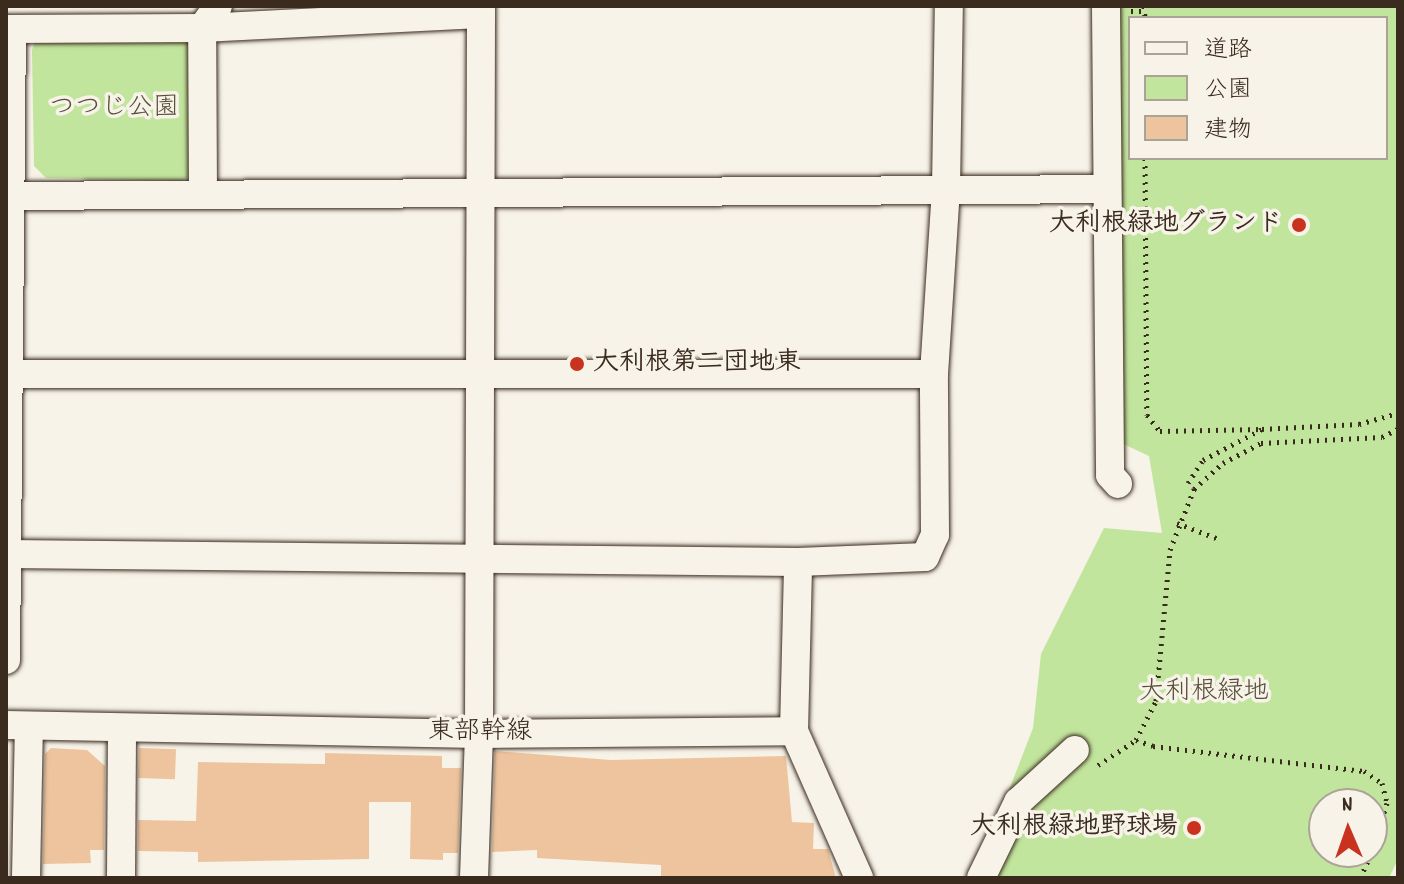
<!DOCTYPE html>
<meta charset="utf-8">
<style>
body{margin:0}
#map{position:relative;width:1404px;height:884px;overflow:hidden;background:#f7f3e8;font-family:Dekko,"Klee One",sans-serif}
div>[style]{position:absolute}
.green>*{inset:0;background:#c2e59e}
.building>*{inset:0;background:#edc49d;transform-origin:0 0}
.path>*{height:5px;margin-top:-2.5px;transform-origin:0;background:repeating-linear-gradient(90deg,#3b2a1e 0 2px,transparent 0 8px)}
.roads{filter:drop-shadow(0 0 2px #3b2a1e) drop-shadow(0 0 2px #3b2a1e)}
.minor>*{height:28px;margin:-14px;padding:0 14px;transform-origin:14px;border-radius:14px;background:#f7f3e8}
.dots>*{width:22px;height:22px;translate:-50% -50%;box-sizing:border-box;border:4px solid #f7f3e8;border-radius:50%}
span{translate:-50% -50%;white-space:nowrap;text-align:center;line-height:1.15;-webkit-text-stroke:7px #f7f3e8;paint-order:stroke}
.park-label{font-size:26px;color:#564f38}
.poi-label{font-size:26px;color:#3b2a1e;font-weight:700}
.right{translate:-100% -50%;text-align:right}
.left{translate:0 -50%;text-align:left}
.street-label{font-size:26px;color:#3b2a1e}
.frame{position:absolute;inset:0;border:8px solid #3b2a1e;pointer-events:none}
.legend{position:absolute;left:1128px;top:16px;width:260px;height:144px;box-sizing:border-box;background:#f7f3e8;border:2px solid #aca397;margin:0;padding:10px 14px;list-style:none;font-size:24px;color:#3b2a1e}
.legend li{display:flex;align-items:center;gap:16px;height:40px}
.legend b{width:40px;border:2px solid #aca397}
.north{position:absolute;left:1308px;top:788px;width:80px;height:80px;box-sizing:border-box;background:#f7f3e8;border:2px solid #aca397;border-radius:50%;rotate:358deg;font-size:22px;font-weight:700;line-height:32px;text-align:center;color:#3b2a1e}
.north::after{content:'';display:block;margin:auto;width:28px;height:36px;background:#c8321e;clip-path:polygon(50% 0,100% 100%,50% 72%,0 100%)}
</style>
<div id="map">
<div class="green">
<i style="clip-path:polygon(evenodd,1116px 6px,1398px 6px,1398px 859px,1389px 878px,975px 878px,1033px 728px,1041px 654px,1104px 528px,1162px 533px,1149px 456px,1119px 442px,1116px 6px,1130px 18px,1386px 18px,1386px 158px,1130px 158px,1130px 18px,1116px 6px,1324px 804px,1372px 804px,1372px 852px,1324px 852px,1324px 804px)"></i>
<i style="clip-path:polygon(37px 37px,184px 40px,194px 46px,196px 171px,182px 181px,46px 178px,34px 166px,32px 50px)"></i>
</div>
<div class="building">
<i style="clip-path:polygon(51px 748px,87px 750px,105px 766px,104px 850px,90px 850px,91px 863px,43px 864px,45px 754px)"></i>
<i style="left:139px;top:748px;width:37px;height:30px;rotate:2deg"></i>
<i style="clip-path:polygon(495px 751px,611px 760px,786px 756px,792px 822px,814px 823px,813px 849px,828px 849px,836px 878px,661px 876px,661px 865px,537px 858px,537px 850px,492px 852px)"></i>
<i style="clip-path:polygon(325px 753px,442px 756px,442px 768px,461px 768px,458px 853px,443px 853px,443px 860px,410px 859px,411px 802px,369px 802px,369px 859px,198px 862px,198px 852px,138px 851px,138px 820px,196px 821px,198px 762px,325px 764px)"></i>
</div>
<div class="path">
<i style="left:1144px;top:6px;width:12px;rotate:85deg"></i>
<i style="left:1131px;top:11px;width:14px"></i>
<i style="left:1145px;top:158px;width:257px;rotate:89.6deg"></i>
<i style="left:1147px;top:415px;width:21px;rotate:51deg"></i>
<i style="left:1160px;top:431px;width:102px;rotate:-1.1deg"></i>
<i style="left:1188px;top:483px;width:27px;rotate:-57deg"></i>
<i style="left:1203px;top:460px;width:67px;rotate:-27.7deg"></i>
<i style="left:1262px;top:429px;width:97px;rotate:-3deg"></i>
<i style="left:1359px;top:424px;width:41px;rotate:-15.8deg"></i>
<i style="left:1177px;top:523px;width:45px;rotate:20.9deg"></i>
<i style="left:1136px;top:740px;width:18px;rotate:19deg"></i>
<i style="left:1153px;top:746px;width:212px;rotate:6.8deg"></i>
<i style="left:1364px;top:771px;width:22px;rotate:34deg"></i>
<i style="left:1382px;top:783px;width:21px;rotate:76deg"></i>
<i style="left:1387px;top:803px;width:50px;rotate:107.4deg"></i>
<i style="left:1098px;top:765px;width:45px;rotate:-33.3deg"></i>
<i style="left:1136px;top:740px;width:44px;rotate:-62.9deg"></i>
<i style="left:1156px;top:701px;width:152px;rotate:-84.7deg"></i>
<i style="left:1170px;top:550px;width:66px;rotate:-68.5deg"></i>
<i style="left:1194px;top:489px;width:39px;rotate:-42deg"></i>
<i style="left:1223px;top:463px;width:43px;rotate:-27.8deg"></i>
<i style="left:1261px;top:443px;width:121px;rotate:-2.8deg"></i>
<i style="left:1382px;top:437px;width:18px;rotate:-27deg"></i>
<i style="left:1360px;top:878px;width:29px;rotate:-65deg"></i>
</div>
<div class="roads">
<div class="minor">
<i style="left:1106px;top:6px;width:469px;rotate:89.5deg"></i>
<i style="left:1110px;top:475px;width:12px;rotate:48deg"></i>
<i style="left:6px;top:29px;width:196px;rotate:-0.3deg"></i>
<i style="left:202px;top:28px;width:278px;rotate:-2.9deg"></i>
<i style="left:203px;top:194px;width:166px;rotate:-90.3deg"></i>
<i style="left:202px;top:28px;width:27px;rotate:-54deg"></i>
<i style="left:6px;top:196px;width:1099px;rotate:-0.36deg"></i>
<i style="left:6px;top:374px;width:928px"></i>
<i style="left:6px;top:554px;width:792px;rotate:0.58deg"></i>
<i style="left:798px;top:562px;width:127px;rotate:-2.3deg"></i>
<i style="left:925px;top:557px;width:24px;rotate:-66deg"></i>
<i style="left:935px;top:535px;width:161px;rotate:-90.4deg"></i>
<i style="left:934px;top:374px;width:186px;rotate:-86.3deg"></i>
<i style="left:946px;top:188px;width:182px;rotate:-89.1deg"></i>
<i style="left:6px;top:660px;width:631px;rotate:-89.46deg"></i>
<i style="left:6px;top:725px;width:473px;rotate:1.1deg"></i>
<i style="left:479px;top:734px;width:315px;rotate:-0.5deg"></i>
<i style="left:794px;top:731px;width:169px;rotate:-88.6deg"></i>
<i style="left:794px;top:731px;width:161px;rotate:66.1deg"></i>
<i style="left:26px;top:878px;width:150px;rotate:-88.9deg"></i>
<i style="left:121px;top:878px;width:150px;rotate:-89.6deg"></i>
<i style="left:474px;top:878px;width:144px;rotate:-88deg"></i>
<i style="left:479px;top:734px;width:728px;rotate:-89.84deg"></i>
<i style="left:981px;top:878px;width:85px;rotate:-64deg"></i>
<i style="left:1018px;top:802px;width:77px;rotate:-42.4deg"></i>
</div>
</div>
<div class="dots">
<i style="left:1299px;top:225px;background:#c8321e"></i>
<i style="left:577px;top:364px;background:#c8321e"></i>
<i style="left:1194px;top:828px;background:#c8321e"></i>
</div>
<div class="park-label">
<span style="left:114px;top:109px">つつじ公園</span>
<span style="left:1204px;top:693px">大利根緑地</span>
</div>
<div class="poi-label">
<span class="right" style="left:1283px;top:225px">大利根緑地グランド</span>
<span class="left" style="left:593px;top:364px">大利根第二団地東</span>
<span class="right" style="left:1178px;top:828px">大利根緑地野球場</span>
</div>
<div class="street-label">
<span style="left:480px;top:733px">東部幹線</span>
</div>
<div class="frame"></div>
<ul class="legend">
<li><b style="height:10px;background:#f7f3e8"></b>道路</li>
<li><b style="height:22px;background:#c2e59e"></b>公園</li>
<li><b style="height:22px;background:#edc49d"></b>建物</li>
</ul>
<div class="north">N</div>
</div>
